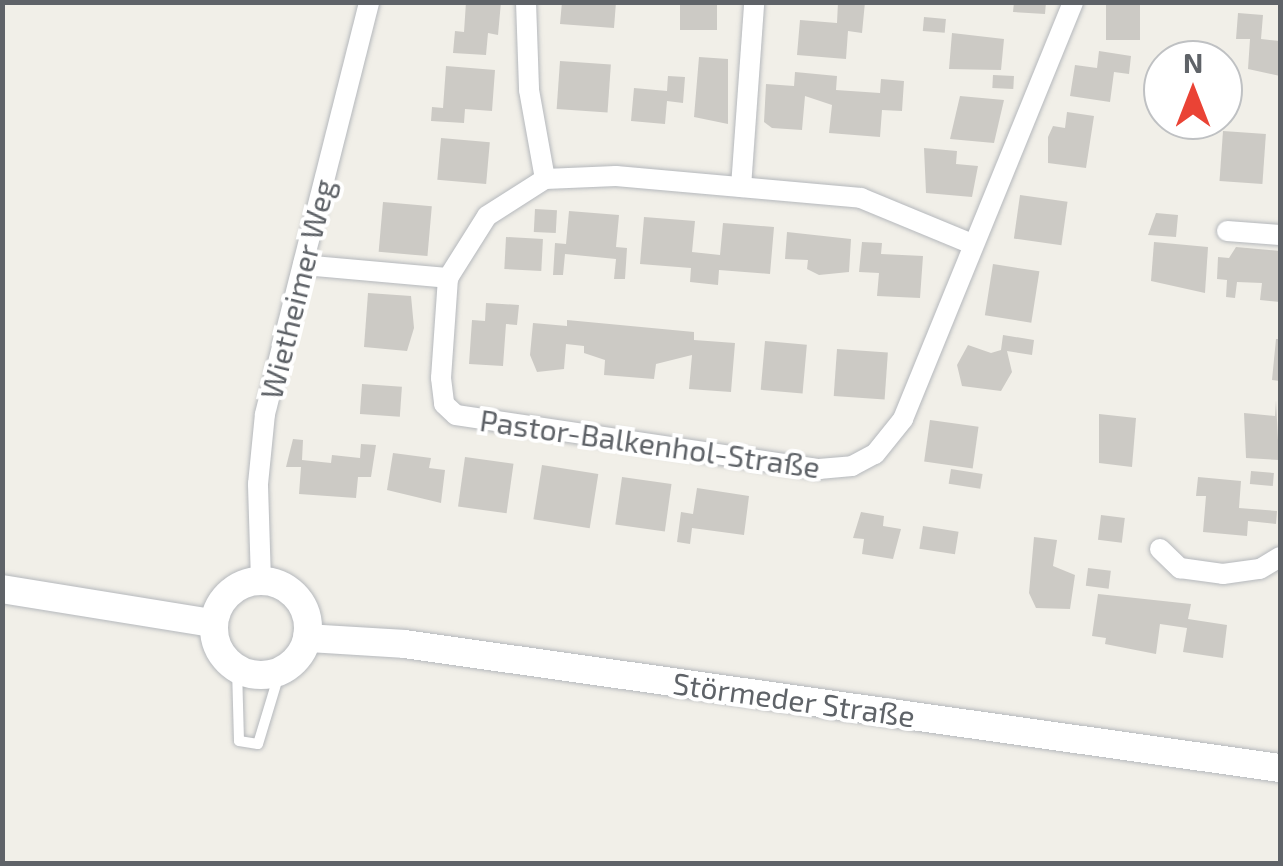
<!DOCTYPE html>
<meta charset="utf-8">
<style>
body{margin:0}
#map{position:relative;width:1283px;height:866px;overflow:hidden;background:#f1efe8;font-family:"Exo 2",sans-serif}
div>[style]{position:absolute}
.building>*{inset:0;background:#cccac5;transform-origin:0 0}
.roads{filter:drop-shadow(0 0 2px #b5b8bc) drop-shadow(0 0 2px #b5b8bc)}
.lane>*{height:10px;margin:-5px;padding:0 5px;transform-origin:5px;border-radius:5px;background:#fff}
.street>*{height:20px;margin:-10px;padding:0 10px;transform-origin:10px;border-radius:10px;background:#fff}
.secondary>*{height:28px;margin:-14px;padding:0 14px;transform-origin:14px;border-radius:14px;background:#fff}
.secondary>.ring{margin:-14px;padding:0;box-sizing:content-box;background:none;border:28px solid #fff;border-radius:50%}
span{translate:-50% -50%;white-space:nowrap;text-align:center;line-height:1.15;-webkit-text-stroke:8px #fff;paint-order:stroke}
.street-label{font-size:30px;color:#5f6368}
.frame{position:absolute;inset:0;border:5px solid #5f6368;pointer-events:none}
.north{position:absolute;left:1143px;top:40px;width:100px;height:100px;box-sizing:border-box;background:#fff;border:2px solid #bfc1c3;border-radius:50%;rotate:0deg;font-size:28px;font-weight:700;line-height:40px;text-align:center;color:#5f6368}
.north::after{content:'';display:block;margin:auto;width:35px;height:45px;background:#ea4335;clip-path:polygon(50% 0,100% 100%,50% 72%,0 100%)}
</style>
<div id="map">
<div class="building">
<i style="clip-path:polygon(466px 2px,501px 2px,498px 35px,488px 33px,486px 55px,453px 53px,455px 31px,464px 32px)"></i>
<i style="clip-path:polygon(562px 2px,616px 2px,614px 28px,560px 24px)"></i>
<i style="left:680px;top:2px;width:37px;height:28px"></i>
<i style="clip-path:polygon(838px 2px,865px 2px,862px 33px,848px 31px,846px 59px,797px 55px,800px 20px,837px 23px)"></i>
<i style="clip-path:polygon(1014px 2px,1046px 2px,1045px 14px,1013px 12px)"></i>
<i style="left:1106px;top:2px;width:34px;height:38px"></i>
<i style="clip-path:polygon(1238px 13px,1263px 15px,1261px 39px,1280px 41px,1280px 76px,1248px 69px,1250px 39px,1236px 39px)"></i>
<i style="left:924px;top:17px;width:22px;height:14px;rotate:5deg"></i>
<i style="clip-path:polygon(952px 33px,1004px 39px,1001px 70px,949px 69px)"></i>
<i style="clip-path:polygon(1099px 51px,1131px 56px,1129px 74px,1114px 72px,1110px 102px,1070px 96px,1075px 65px,1097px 68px)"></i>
<i style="clip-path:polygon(699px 57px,728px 59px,728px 124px,694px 117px)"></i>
<i style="left:560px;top:61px;width:51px;height:48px;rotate:4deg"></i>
<i style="clip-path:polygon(446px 66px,495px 70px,492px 111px,465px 109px,464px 123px,431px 121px,432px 107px,443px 108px)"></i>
<i style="clip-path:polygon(795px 72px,837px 76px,836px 90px,880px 93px,881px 79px,904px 81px,902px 111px,882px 110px,880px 137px,829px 133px,832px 105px,805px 96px,802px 130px,772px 128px,764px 122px,766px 84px,794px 86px)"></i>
<i style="left:993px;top:75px;width:21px;height:13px;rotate:3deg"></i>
<i style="clip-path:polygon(668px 76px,685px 77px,683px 103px,667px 101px,665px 124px,631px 121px,634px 88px,667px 91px)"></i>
<i style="clip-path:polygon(960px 96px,1004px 100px,994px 143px,950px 139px)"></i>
<i style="clip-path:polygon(1067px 112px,1094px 116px,1086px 168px,1048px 163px,1048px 137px,1053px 126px,1065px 128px)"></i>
<i style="left:1223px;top:131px;width:43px;height:50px;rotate:4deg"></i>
<i style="left:441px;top:138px;width:49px;height:42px;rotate:5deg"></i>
<i style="clip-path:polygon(924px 148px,957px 151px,956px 164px,978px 166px,972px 197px,926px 193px)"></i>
<i style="left:1020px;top:195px;width:48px;height:44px;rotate:8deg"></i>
<i style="left:383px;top:202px;width:49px;height:50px;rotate:5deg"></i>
<i style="left:535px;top:209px;width:22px;height:23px;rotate:3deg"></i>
<i style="clip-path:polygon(569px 211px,619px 215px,616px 247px,627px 248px,625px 279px,614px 279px,616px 259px,565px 254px,563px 275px,553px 275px,555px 243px,566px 244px)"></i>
<i style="clip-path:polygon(1156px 213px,1178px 215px,1176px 237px,1148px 235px)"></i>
<i style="clip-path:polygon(644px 217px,695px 221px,692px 252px,720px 255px,723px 223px,774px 227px,770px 274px,719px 270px,718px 285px,690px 282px,691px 268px,640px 264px)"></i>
<i style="clip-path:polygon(787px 232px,851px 239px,849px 272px,819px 275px,807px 269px,808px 260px,785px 259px)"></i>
<i style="left:506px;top:237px;width:37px;height:32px;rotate:3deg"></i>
<i style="clip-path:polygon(862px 242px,882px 243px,881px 254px,923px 256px,920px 298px,877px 296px,879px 273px,859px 272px)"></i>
<i style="clip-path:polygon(1154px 242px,1208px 247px,1205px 293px,1151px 281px)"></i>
<i style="clip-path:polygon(1236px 247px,1280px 251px,1280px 302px,1260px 300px,1262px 283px,1237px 282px,1235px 298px,1226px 297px,1227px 280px,1217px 279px,1218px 257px,1229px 258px)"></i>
<i style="left:993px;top:264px;width:47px;height:52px;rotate:9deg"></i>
<i style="clip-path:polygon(368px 293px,411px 296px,414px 328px,407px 351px,364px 347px)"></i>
<i style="clip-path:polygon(486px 303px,519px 305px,517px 325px,506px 324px,503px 366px,469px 364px,472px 320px,485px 321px)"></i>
<i style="clip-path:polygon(567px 320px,694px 332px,694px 340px,735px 343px,731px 392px,689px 389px,692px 355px,656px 364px,654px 379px,604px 375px,605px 360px,584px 353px,584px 346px,566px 344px,564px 369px,537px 372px,530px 355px,533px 323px,567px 326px)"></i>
<i style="clip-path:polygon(1003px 335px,1034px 340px,1032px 355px,1007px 351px,1012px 372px,1001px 391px,962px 386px,957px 365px,968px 345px,991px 353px,1001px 350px)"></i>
<i style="clip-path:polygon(1276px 339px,1280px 339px,1280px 381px,1272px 380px)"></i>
<i style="left:765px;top:341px;width:42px;height:49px;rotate:5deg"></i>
<i style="left:837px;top:349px;width:51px;height:47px;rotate:4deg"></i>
<i style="left:362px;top:384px;width:40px;height:30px;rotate:4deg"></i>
<i style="clip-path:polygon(1276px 400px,1279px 460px,1246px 458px,1244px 413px,1275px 416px)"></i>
<i style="clip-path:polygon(1099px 414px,1136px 418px,1132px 467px,1099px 463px)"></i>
<i style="left:930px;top:420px;width:49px;height:42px;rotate:8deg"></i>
<i style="clip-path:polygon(293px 439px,303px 440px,302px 460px,331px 463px,332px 455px,360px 458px,361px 444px,376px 445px,371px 477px,358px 477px,356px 498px,299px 494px,301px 467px,286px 467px)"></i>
<i style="clip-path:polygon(393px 453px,431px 458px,429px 468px,445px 470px,441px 503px,387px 490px)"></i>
<i style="left:465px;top:457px;width:49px;height:50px;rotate:8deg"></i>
<i style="left:542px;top:465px;width:57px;height:55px;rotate:9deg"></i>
<i style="left:951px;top:469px;width:32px;height:15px;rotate:9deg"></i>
<i style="left:1251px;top:471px;width:23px;height:13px;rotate:5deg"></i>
<i style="left:622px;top:477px;width:50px;height:48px;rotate:8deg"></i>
<i style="clip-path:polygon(1198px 477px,1241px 481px,1239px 508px,1277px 511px,1276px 524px,1248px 521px,1247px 536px,1203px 532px,1206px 496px,1196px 496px)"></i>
<i style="clip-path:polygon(697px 488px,749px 496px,744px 535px,692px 528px,690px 544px,677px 542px,681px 512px,693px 514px)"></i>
<i style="clip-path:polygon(861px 512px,884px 516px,883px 526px,901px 529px,893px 559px,862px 554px,864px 539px,853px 538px)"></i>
<i style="left:1101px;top:515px;width:24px;height:25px;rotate:7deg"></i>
<i style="left:923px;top:526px;width:36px;height:23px;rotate:9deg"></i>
<i style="clip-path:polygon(1034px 537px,1057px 540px,1053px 566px,1075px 575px,1070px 609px,1036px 608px,1029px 593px)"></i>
<i style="left:1088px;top:568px;width:23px;height:18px;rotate:7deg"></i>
<i style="clip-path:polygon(1098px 594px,1191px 604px,1188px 619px,1227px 625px,1223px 658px,1183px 652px,1187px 628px,1160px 624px,1156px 654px,1105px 644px,1106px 638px,1092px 636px)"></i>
</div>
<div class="roads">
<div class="lane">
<i style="left:237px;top:669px;width:72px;rotate:88.4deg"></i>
<i style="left:239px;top:741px;width:19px;rotate:9deg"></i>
<i style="left:258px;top:744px;width:76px;rotate:-73.2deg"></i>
</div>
<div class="street">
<i style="left:526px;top:2px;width:88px;rotate:88deg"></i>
<i style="left:529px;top:90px;width:90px;rotate:79.8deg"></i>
<i style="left:741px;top:187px;width:183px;rotate:-85.9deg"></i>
<i style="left:1227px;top:231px;width:53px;rotate:4.3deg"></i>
<i style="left:303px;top:265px;width:146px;rotate:5.1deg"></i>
<i style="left:448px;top:278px;width:100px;rotate:94deg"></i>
<i style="left:441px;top:378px;width:26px;rotate:83deg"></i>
<i style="left:444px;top:404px;width:16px;rotate:43deg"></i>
<i style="left:456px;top:415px;width:367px;rotate:8.5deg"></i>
<i style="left:819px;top:469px;width:33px;rotate:-5deg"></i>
<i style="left:852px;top:466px;width:26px;rotate:-28deg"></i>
<i style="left:875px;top:454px;width:45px;rotate:-51.3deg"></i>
<i style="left:903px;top:419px;width:450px;rotate:-67.8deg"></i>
<i style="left:448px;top:278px;width:73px;rotate:-57.8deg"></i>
<i style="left:487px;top:216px;width:69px;rotate:-32.5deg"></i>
<i style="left:545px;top:179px;width:71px;rotate:-2.4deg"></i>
<i style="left:616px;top:176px;width:246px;rotate:5.1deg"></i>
<i style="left:861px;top:198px;width:120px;rotate:22.5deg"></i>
<i style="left:1160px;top:549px;width:28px;rotate:44deg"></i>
<i style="left:1180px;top:568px;width:43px;rotate:7.9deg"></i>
<i style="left:1223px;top:574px;width:37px;rotate:-8deg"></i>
<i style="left:1260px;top:569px;width:23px;rotate:-31deg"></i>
<i style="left:261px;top:581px;width:97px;rotate:-91.8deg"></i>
<i style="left:258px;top:484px;width:70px;rotate:-84.3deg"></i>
<i style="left:265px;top:414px;width:425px;rotate:-75.8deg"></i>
</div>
<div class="secondary">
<i class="ring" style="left:214px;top:581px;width:66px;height:66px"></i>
<i style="left:2px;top:589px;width:214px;rotate:9.2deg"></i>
<i style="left:307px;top:638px;width:97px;rotate:3.5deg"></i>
<i style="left:404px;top:644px;width:885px;rotate:8.06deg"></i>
</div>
</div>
<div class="street-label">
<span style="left:297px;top:289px;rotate:-76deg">Wietheimer Weg</span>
<span style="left:650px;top:443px;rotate:8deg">Pastor-Balkenhol-Straße</span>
<span style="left:794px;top:699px;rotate:8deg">Störmeder Straße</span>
</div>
<div class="frame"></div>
<div class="north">N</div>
</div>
